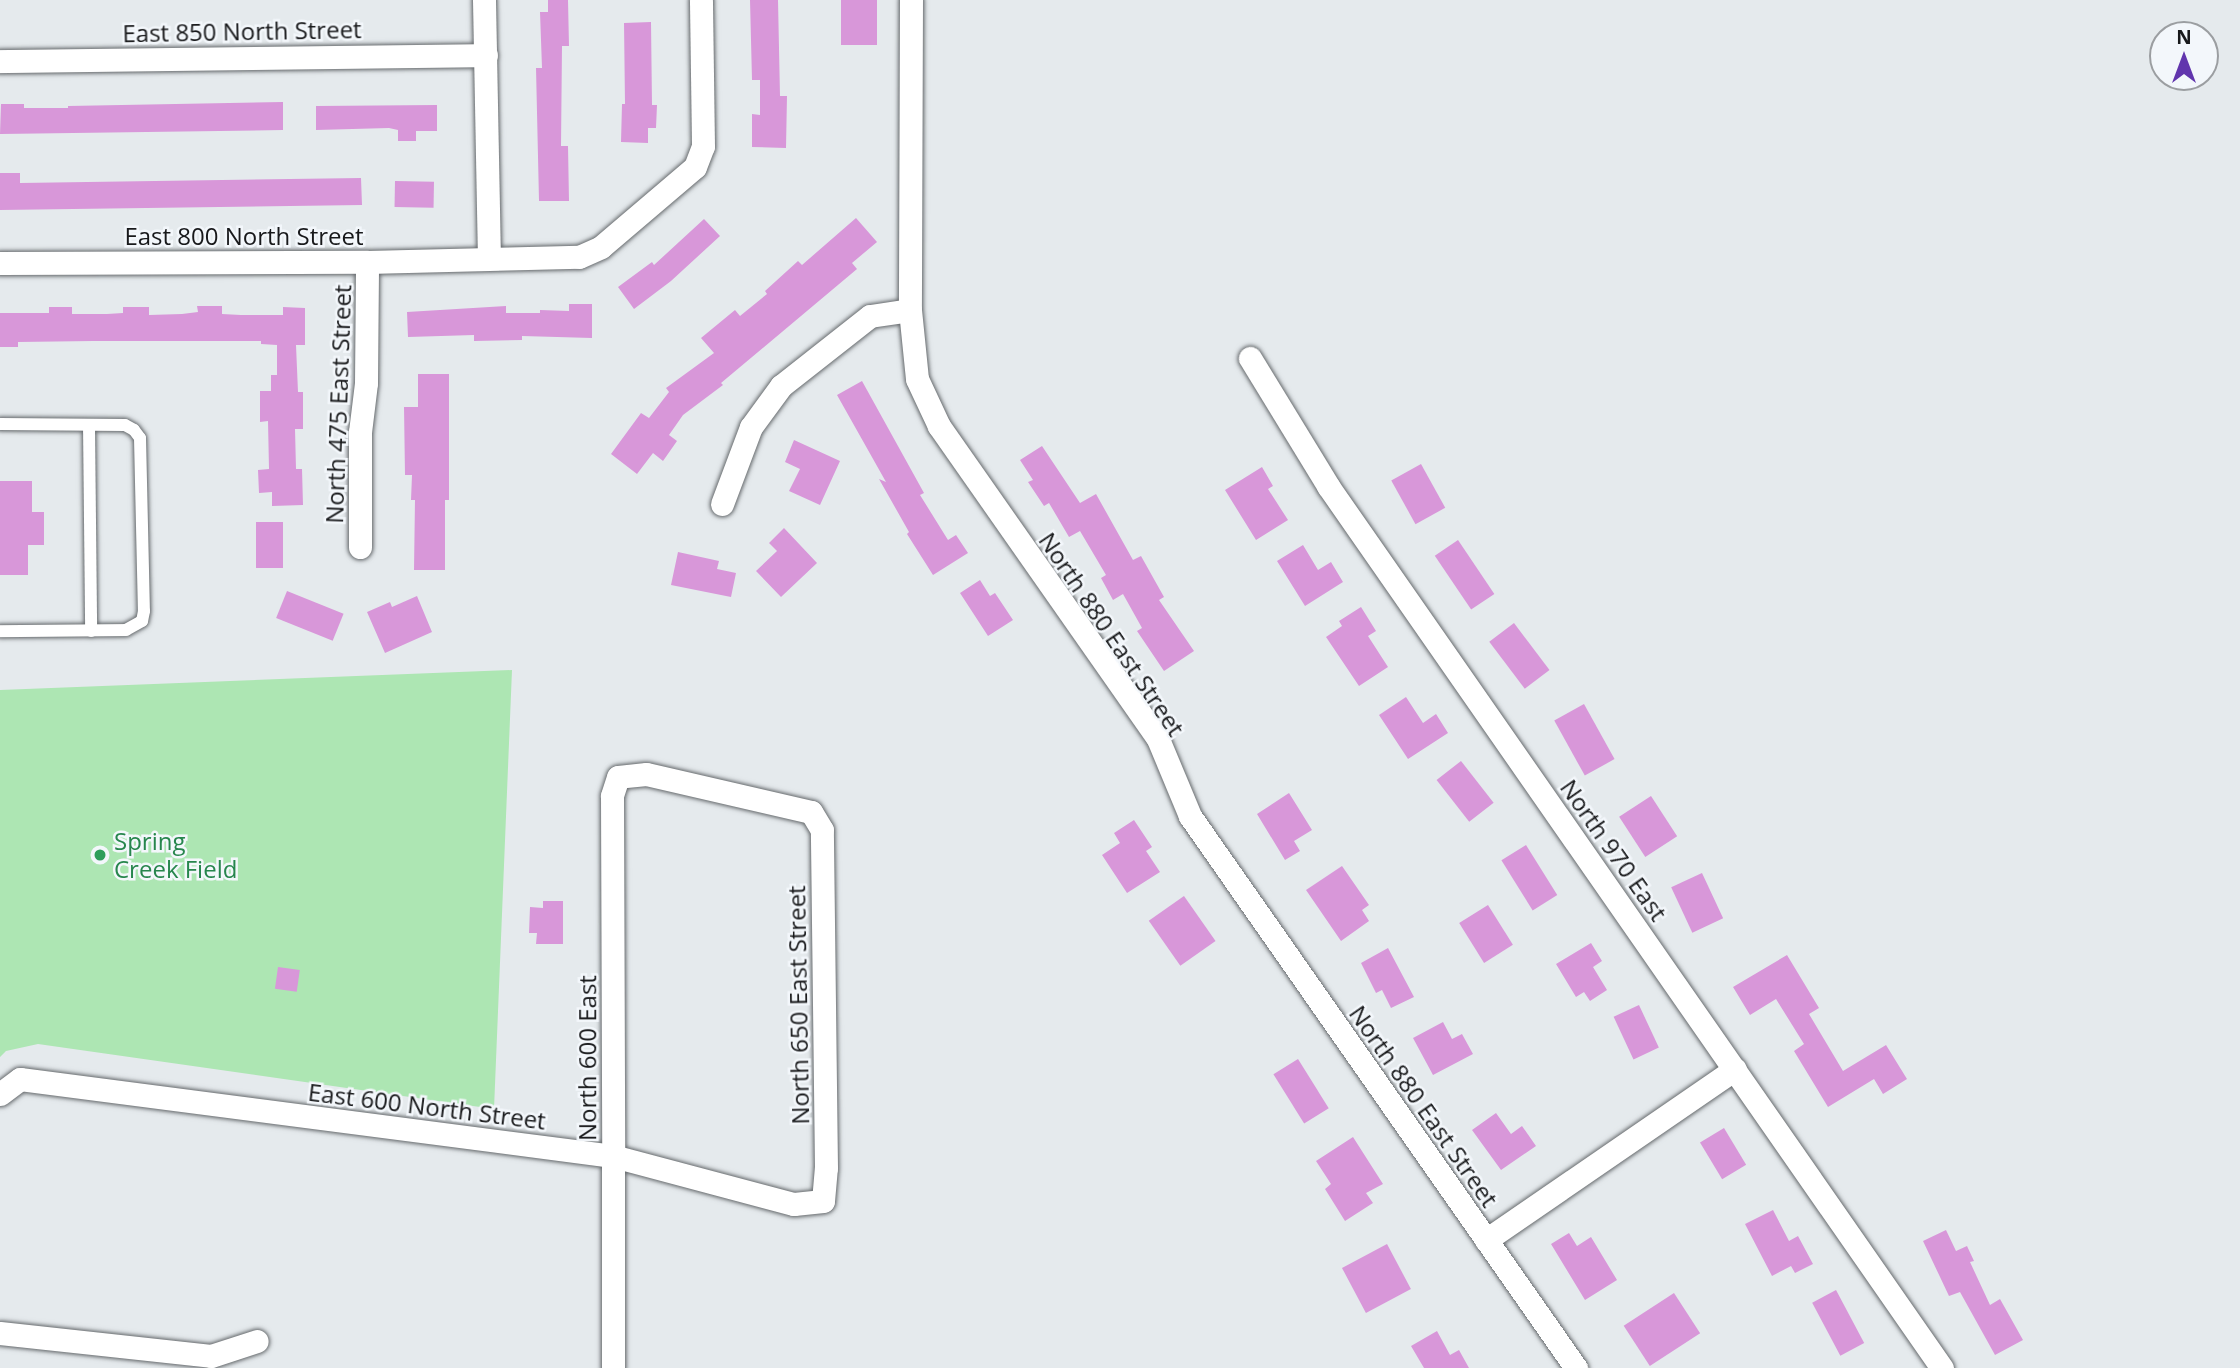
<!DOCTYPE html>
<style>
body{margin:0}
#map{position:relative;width:2240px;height:1368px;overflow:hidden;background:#e5eaed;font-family:"Open Sans",sans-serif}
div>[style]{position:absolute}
.green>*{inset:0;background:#ade6b3}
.building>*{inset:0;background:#d897d9;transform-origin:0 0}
.roads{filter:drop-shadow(0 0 2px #666a6d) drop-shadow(0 0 2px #666a6d)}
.service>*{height:12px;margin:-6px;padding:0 6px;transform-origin:6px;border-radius:6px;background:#fff}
.minor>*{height:23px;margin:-11.5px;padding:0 11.5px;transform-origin:11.5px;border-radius:11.5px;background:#fff}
.dots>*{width:19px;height:19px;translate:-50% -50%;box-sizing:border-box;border:4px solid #f3f7fb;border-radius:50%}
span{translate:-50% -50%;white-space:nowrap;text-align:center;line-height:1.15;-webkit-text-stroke:5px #f3f7fb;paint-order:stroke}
.street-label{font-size:24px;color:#18191b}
.leisure-label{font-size:24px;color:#27864d}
.left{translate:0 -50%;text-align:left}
.north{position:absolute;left:2149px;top:21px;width:70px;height:70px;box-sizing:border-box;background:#f3f7fb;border:2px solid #9b9ea1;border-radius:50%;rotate:0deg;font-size:19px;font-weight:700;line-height:28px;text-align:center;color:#18191b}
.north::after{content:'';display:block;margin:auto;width:24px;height:32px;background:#6135ad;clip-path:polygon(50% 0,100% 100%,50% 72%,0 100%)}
</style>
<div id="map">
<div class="green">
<i style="clip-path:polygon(512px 670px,494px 1109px,38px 1044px,6px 1051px,0 1057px,0 690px)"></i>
</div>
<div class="building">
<i style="clip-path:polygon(548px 0,568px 0,569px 46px,562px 46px,561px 146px,568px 146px,569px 201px,539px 201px,536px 68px,542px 68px,540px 12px,548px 12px)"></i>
<i style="clip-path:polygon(750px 0,778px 0,780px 96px,787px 96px,786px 148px,752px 147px,752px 114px,760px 115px,760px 80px,752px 80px)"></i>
<i style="left:841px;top:0;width:36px;height:45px"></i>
<i style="clip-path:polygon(651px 22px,652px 105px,657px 105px,656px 128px,648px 128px,648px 143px,621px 142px,622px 104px,625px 104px,624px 23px)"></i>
<i style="clip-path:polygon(283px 102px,283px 130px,0 134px,1px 104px,24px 104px,24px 108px,68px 108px,68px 106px)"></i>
<i style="clip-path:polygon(437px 105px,437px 131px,416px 131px,416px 141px,398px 141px,398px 130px,389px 128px,316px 130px,316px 106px)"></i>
<i style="clip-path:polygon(0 173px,20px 173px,20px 183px,361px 178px,362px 205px,0 210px)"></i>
<i style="left:395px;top:181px;width:39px;height:26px;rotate:1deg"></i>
<i style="clip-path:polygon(856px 218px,877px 242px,852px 263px,857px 269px,721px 383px,723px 385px,683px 415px,669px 435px,677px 441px,663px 461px,653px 453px,637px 474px,611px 454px,641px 413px,649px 418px,669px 392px,666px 388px,714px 353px,701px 338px,735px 310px,740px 316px,767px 294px,765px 291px,798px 261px,802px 265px)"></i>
<i style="clip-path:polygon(704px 219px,720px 236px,671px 281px,634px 309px,618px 287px,652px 262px,654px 265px)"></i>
<i style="clip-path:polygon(569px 304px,592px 304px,592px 338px,522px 336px,522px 340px,474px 341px,474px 335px,408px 337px,407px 312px,506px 306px,506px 313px,540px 313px,540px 310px,569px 311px)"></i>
<i style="clip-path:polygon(197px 306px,222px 306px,222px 314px,241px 315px,283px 315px,283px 307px,305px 308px,305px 345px,296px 345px,298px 392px,303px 392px,303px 429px,295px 429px,296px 469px,302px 469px,303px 505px,272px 506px,272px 492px,259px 493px,258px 470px,269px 469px,268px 421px,260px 422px,260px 391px,271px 391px,271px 375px,277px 375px,277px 345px,261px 344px,261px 341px,93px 341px,18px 342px,18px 347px,0 347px,0 313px,49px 313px,49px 307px,72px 307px,72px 314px,107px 314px,123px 313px,123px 307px,149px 307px,149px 315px,182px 314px,198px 312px)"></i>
<i style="clip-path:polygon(418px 374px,449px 374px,449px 500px,445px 500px,445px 570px,414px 570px,415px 500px,411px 500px,412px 475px,405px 475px,404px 407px,418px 407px)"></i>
<i style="clip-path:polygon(862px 381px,924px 493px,920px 495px,948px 540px,956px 535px,968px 553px,933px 575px,907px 534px,909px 532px,879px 479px,886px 482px,837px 395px)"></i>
<i style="clip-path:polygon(794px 440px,840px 461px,820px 505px,789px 491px,800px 469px,785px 462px)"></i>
<i style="clip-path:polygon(1042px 446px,1080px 503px,1096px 494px,1133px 560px,1141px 556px,1164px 597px,1159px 600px,1194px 651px,1164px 671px,1137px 631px,1142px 628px,1123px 594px,1113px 600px,1101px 578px,1106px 575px,1080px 531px,1069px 537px,1049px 503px,1044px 506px,1028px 482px,1033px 480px,1020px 460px)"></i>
<i style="left:1421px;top:464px;width:50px;height:34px;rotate:61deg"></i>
<i style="clip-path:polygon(1262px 467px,1273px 486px,1268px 489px,1288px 520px,1256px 540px,1225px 490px)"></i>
<i style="clip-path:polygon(0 481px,32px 481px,32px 512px,44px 512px,44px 545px,28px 545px,28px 575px,0 575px)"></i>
<i style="left:256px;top:522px;width:27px;height:46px"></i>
<i style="clip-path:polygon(784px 528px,817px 563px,781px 597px,756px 571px,777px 551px,769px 543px)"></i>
<i style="left:1458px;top:540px;width:65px;height:28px;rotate:56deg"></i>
<i style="clip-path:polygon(1303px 545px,1318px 570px,1331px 562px,1343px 582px,1305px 606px,1277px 561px)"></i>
<i style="clip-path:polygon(678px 552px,719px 561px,717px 569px,736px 573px,731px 597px,671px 585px)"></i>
<i style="clip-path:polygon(980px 580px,990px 596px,995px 593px,1013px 620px,988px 636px,960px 593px)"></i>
<i style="left:287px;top:591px;width:61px;height:29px;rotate:22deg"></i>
<i style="clip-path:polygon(417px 596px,432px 632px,385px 653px,367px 612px,390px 602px,392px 607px)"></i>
<i style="clip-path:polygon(1361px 607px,1376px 631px,1368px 636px,1388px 667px,1359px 686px,1326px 637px,1342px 626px,1339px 621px)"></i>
<i style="left:1514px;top:623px;width:59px;height:31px;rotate:53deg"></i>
<i style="clip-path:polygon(1406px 697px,1423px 723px,1436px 714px,1448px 733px,1408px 759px,1379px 715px)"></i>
<i style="left:1584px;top:704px;width:63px;height:34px;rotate:61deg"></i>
<i style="left:1461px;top:761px;width:53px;height:31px;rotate:52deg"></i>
<i style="clip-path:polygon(1289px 793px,1312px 830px,1294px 841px,1300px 851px,1285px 860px,1257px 814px)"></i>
<i style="left:1651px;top:796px;width:48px;height:38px;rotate:57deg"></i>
<i style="clip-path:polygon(1134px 820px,1152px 847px,1146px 851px,1160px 872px,1127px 893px,1102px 855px,1120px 843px,1114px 833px)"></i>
<i style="left:1526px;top:845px;width:59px;height:29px;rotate:58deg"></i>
<i style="clip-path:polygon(1342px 866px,1369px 905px,1362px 910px,1369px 921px,1341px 941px,1306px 890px)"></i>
<i style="left:1702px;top:873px;width:50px;height:34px;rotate:65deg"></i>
<i style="left:1184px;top:896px;width:55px;height:43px;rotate:55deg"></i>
<i style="clip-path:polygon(543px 901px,563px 901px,563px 944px,536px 944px,537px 933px,529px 933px,530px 907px,543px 908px)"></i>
<i style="left:1488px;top:905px;width:47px;height:34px;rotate:58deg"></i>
<i style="clip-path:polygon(1591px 943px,1602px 961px,1593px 967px,1607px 990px,1590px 1001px,1584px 992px,1576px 997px,1556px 964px)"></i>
<i style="clip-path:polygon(1388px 948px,1414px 997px,1391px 1008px,1382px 990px,1376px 993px,1361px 963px)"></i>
<i style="clip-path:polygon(1787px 955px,1819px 1008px,1809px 1014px,1843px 1071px,1886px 1045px,1907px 1079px,1883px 1094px,1874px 1079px,1828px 1107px,1794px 1051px,1804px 1044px,1776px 999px,1750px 1015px,1733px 987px)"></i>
<i style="left:278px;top:967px;width:22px;height:22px;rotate:8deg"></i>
<i style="left:1639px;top:1005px;width:47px;height:28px;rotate:65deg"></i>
<i style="clip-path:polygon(1443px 1022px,1452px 1039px,1462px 1034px,1473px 1054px,1433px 1075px,1413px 1038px)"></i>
<i style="left:1298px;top:1059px;width:58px;height:29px;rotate:58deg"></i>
<i style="clip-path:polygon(1496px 1113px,1511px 1134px,1522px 1126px,1536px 1146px,1501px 1170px,1472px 1130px)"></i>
<i style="left:1724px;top:1128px;width:43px;height:28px;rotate:59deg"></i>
<i style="clip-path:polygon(1353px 1137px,1383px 1184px,1366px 1193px,1373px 1203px,1345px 1221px,1325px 1189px,1331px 1184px,1316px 1161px)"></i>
<i style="clip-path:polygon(1773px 1210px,1789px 1241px,1798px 1236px,1813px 1264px,1795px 1273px,1791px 1266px,1772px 1276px,1745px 1224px)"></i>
<i style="clip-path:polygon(1946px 1230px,1956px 1251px,1967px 1246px,1974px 1261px,1970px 1262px,1990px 1305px,2000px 1299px,2023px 1340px,1995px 1355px,1960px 1292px,1949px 1296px,1923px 1241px)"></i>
<i style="clip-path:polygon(1569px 1233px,1577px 1246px,1591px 1237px,1617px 1280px,1585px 1300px,1551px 1244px)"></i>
<i style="left:1387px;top:1244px;width:51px;height:51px;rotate:62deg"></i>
<i style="left:1836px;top:1290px;width:60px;height:27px;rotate:62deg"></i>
<i style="left:1674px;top:1293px;width:48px;height:60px;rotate:57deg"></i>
<i style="clip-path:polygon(1437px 1331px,1450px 1355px,1459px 1350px,1469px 1368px,1424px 1368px,1411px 1346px)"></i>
</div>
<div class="roads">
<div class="service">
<i style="left:0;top:424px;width:125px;rotate:0.5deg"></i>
<i style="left:125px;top:425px;width:10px;rotate:29deg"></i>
<i style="left:134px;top:430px;width:10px;rotate:53deg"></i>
<i style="left:140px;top:438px;width:173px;rotate:88.7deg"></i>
<i style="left:144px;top:611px;width:10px;rotate:101deg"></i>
<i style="left:142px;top:621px;width:18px;rotate:151deg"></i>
<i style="left:126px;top:630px;width:126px;rotate:179.5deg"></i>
<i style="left:89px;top:425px;width:206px;rotate:89.4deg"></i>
</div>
<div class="minor">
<i style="left:484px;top:0;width:258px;rotate:88.9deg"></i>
<i style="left:911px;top:0;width:310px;rotate:90.2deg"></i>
<i style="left:910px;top:310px;width:69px;rotate:84.2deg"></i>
<i style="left:917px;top:379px;width:52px;rotate:64.9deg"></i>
<i style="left:939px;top:426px;width:382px;rotate:55deg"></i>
<i style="left:1158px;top:739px;width:83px;rotate:67.4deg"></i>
<i style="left:1190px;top:816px;width:674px;rotate:55.04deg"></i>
<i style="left:0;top:61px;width:486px;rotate:-0.7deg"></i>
<i style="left:0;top:263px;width:367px;rotate:-0.2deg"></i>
<i style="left:367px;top:262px;width:212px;rotate:-1.4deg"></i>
<i style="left:579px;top:257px;width:24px;rotate:-24deg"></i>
<i style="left:601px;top:247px;width:123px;rotate:-40.4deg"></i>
<i style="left:695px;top:167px;width:22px;rotate:-69deg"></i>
<i style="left:703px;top:146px;width:146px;rotate:-90.8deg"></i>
<i style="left:1250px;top:358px;width:150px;rotate:58.6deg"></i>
<i style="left:1328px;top:486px;width:1075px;rotate:55.16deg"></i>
<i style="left:722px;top:504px;width:82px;rotate:-69.4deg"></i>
<i style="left:751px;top:427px;width:51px;rotate:-53.8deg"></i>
<i style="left:781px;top:386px;width:113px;rotate:-38.2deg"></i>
<i style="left:870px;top:316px;width:40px;rotate:-8.5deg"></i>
<i style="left:360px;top:547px;width:115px;rotate:-90deg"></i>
<i style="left:360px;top:432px;width:49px;rotate:-83deg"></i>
<i style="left:366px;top:383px;width:121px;rotate:-89.5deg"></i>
<i style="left:0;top:1094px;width:25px;rotate:-37deg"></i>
<i style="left:20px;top:1079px;width:598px;rotate:7.4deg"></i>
<i style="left:613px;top:1156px;width:187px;rotate:14.9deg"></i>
<i style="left:794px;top:1204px;width:29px;rotate:-6deg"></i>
<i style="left:823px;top:1201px;width:33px;rotate:-85deg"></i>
<i style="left:826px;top:1168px;width:338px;rotate:-90.7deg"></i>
<i style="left:822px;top:830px;width:21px;rotate:-121deg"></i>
<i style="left:811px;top:812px;width:169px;rotate:-167deg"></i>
<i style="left:646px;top:774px;width:28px;rotate:174deg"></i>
<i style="left:618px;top:777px;width:20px;rotate:108deg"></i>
<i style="left:612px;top:796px;width:360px;rotate:89.8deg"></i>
<i style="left:613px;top:1156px;width:212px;rotate:90deg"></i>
<i style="left:1486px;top:1240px;width:302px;rotate:-34.5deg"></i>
<i style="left:0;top:1333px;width:212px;rotate:6.2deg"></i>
<i style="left:211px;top:1356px;width:48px;rotate:-18.1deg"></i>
</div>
</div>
<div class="dots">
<i style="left:100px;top:855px;background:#2e9e5b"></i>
</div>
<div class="street-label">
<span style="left:242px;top:31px;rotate:-1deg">East 850 North Street</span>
<span style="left:244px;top:236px">East 800 North Street</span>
<span style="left:338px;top:404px;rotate:-88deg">North 475 East Street</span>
<span style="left:1112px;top:634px;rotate:56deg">North 880 East Street</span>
<span style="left:1614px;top:850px;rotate:55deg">North 970 East</span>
<span style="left:798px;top:1005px;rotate:-91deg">North 650 East Street</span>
<span style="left:587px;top:1058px;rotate:-90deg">North 600 East</span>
<span style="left:427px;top:1106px;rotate:7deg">East 600 North Street</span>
<span style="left:1424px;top:1106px;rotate:55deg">North 880 East Street</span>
</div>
<div class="leisure-label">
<span class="left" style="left:114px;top:855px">Spring<br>Creek Field</span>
</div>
<div class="north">N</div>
</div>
